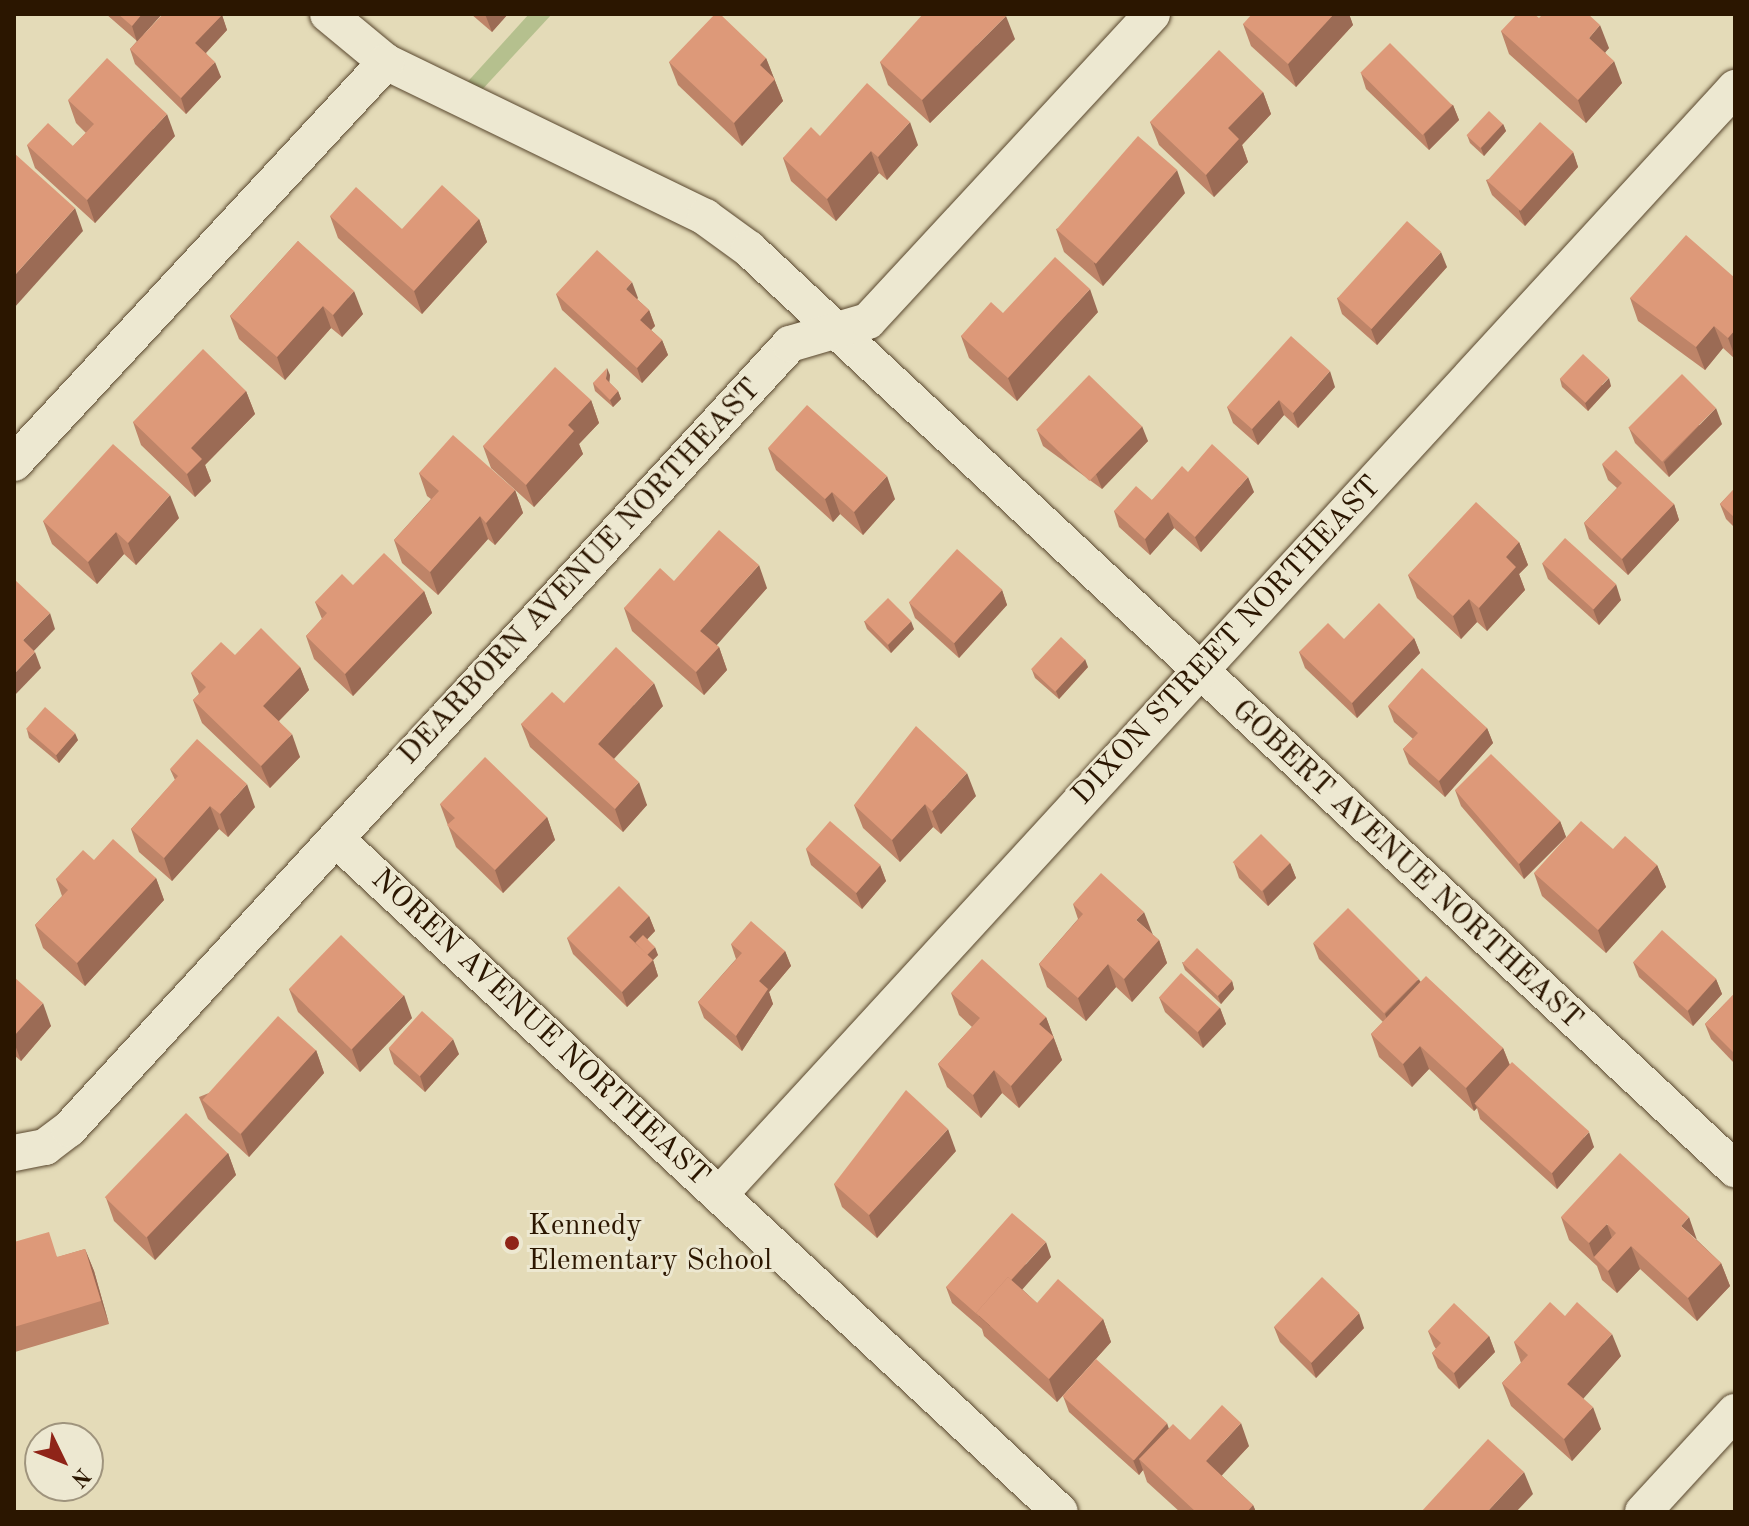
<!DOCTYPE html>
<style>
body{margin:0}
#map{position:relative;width:1749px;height:1526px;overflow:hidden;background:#e4dbb8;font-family:"Old Standard TT",serif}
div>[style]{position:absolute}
.green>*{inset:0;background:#b5c08e}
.roads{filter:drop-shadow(0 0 2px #59472e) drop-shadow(0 0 2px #59472e)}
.minor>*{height:36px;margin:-18px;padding:0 18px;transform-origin:18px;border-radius:18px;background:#ede8d1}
.wall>*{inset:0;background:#be8468}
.shaded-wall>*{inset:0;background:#9b6b55}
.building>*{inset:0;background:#dd9979;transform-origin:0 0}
.dots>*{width:22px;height:22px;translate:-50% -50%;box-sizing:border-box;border:4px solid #ede8d1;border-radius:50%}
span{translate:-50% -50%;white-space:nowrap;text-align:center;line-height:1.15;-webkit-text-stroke:6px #ede8d1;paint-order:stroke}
.street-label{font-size:30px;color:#2b1600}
.poi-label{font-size:30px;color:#2b1600}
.left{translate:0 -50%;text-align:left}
.frame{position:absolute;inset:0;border:16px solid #2b1600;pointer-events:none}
.north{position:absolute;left:24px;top:1422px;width:80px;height:80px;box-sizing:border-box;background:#ede8d1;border:2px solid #9f947d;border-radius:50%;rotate:133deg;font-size:22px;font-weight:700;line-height:32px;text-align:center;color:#2b1600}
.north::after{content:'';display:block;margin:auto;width:28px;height:36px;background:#8f2418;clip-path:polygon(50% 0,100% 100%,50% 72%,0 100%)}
</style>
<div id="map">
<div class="green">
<i style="clip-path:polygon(529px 14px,552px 14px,467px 106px,452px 99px)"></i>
</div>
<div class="roads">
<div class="minor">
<i style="left:328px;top:14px;width:75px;rotate:39.6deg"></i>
<i style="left:386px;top:62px;width:355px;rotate:25.9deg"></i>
<i style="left:705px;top:217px;width:54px;rotate:36deg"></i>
<i style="left:749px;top:249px;width:1349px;rotate:43.02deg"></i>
<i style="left:14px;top:463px;width:547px;rotate:-47.15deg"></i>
<i style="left:336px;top:839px;width:988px;rotate:42.91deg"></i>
<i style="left:14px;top:1153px;width:32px;rotate:-11deg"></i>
<i style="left:45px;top:1147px;width:30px;rotate:-37deg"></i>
<i style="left:69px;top:1129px;width:1066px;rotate:-47.43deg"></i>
<i style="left:790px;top:344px;width:81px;rotate:-16.4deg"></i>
<i style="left:868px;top:321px;width:418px;rotate:-47.2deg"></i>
<i style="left:719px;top:1195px;width:1503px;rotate:-47.45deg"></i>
<i style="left:1643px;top:1512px;width:136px;rotate:-47.4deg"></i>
</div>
</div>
<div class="wall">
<i style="clip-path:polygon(106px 14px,162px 14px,143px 35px,222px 15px,227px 30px,206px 53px,221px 77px,186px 114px,135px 64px,130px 49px,137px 41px)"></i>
<i style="clip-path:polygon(471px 14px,508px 14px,492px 32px)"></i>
<i style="clip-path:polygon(1349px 14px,1353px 25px,1296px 87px,1251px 46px,1243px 24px)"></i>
<i style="clip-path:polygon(1539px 18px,1609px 48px,1605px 52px,1622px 83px,1586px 123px,1509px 54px,1501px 31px)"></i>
<i style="clip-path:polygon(1015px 39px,930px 123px,888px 85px,880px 62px)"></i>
<i style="clip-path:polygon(766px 58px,783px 101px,742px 146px,678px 85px,669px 62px)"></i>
<i style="clip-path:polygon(1361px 73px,1453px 105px,1459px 120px,1429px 150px,1366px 89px)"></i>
<i style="clip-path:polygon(1263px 92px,1271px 114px,1242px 145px,1248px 162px,1214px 197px,1159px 145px,1150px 122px)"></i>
<i style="clip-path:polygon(68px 100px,175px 136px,95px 223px,35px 168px,27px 145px,73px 146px,86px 133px,76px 123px)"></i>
<i style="clip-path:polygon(1503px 124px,1506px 131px,1484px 156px,1470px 143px,1467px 135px)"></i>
<i style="clip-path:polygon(820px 136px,918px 145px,887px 180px,879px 173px,836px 221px,791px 181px,783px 158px)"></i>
<i style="clip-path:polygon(1573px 152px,1578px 167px,1525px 226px,1492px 195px,1486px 180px)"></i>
<i style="clip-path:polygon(1185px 193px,1103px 286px,1064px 252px,1056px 229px)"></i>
<i style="clip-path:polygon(330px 216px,402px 229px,479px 219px,487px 242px,422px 314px,338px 238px)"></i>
<i style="clip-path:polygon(298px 241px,363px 314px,342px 337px,331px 328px,285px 380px,239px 339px,230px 316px)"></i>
<i style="clip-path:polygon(1447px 267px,1377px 345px,1342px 314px,1337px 298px)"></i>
<i style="clip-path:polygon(1735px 278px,1735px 359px,1723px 348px,1705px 370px,1638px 321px,1630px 298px)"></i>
<i style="clip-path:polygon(556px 294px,638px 298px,637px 299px,649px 310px,655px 326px,651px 330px,662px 340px,668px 355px,642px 383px,562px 310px)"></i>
<i style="clip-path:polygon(1098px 312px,1017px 401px,969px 358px,961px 336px,1003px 313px)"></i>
<i style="clip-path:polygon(610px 375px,609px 382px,618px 391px,621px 399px,613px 407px,595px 391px,593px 383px)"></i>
<i style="clip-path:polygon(1560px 379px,1611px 386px,1588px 411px,1562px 387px)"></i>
<i style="clip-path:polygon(1335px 387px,1298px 428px,1284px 415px,1258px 445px,1233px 423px,1227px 407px)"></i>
<i style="clip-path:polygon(246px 391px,255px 414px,205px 465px,211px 481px,195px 497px,141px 445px,133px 422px)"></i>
<i style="clip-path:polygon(591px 400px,599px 423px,579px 444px,583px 454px,534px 507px,491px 468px,483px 446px)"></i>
<i style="clip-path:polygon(1722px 424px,1669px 477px,1635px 443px,1629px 428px)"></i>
<i style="clip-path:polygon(1037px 430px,1148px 441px,1102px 489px,1043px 446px)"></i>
<i style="clip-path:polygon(768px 448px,895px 499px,863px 535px,840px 514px,833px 522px,776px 470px)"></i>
<i style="clip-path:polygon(1602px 464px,1674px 504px,1679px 520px,1628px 575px,1589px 539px,1584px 523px,1617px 488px,1608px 480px)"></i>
<i style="clip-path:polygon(1188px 472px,1254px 492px,1201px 552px,1174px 528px,1150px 555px,1119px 527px,1114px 511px,1152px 500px)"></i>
<i style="clip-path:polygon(419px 473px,515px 490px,523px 513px,495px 545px,488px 539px,438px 595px,402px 563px,394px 540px,431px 499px,427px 496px)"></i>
<i style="clip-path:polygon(1735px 488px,1735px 528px,1726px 519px,1720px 504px)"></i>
<i style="clip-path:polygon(179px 518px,136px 565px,124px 554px,97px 584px,52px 544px,43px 521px)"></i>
<i style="clip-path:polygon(1519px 542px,1528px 565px,1519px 574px,1525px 590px,1487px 631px,1477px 622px,1461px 639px,1417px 598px,1408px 575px)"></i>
<i style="clip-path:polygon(1542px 563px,1621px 600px,1599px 625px,1548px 579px)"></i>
<i style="clip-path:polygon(674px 581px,767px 588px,716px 645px,719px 647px,727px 670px,704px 695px,632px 631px,624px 608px)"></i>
<i style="clip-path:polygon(353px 585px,424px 591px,432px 613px,353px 696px,314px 659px,306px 636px,322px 619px,315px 602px)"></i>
<i style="clip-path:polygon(1002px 590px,1007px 605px,959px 658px,915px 618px,909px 602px)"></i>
<i style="clip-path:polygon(864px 621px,914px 629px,891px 653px,867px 629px)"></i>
<i style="clip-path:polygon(1414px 638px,1420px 653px,1357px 718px,1305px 668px,1299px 652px,1344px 639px)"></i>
<i style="clip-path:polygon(235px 655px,300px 667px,309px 690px,279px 721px,300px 757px,270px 788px,202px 723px,193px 700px,199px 694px,191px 673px)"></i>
<i style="clip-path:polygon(1088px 667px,1059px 699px,1035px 678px,1032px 670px)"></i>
<i style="clip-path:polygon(564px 703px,663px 706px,614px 759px,647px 805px,623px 832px,530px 747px,521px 724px)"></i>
<i style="clip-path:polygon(1388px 706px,1487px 728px,1493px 743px,1445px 797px,1409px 764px,1403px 749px,1413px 739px,1394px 722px)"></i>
<i style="clip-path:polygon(27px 730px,78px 740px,59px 763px,29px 738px)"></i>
<i style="clip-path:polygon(170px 769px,255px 807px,228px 837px,219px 829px,172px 881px,139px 852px,131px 829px,175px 780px)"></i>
<i style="clip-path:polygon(1455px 790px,1560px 821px,1566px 837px,1524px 879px,1461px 806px)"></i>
<i style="clip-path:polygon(976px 796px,941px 834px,933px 827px,900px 862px,863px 828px,854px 805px)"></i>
<i style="clip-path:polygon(440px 804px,547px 817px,555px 840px,503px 893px,456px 847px)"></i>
<i style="clip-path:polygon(806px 849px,880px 865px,886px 881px,862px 909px,811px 865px)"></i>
<i style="clip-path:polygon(1613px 849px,1657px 865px,1666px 887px,1606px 953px,1542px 896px,1534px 873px)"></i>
<i style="clip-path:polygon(94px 860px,156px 878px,164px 900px,85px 986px,43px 948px,35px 925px,62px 896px,56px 879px)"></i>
<i style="clip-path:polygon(1234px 863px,1290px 863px,1296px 878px,1268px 906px,1239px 878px)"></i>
<i style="clip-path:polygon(1073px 904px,1152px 934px,1159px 940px,1167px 963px,1132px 1002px,1116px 987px,1086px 1021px,1047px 987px,1039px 964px,1078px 919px)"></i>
<i style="clip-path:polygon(649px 916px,655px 931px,647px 939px,658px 955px,653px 960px,658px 976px,627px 1007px,573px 954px,567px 938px)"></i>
<i style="clip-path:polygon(1313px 943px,1420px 981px,1503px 1048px,1510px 1065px,1594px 1147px,1557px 1189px,1480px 1119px,1477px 1108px,1474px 1111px,1429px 1069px,1412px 1087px,1379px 1057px,1371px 1034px,1383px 1022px,1319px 959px)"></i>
<i style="clip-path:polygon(731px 944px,785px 951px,791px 966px,769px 992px,773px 1004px,742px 1051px,704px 1018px,698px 1002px,736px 959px)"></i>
<i style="clip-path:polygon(1182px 962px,1232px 981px,1234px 989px,1221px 1004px,1185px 970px)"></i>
<i style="clip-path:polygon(1633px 962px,1716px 979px,1722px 994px,1693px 1026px,1639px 977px)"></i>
<i style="clip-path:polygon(14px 977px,51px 1026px,21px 1061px,14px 1055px)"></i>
<i style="clip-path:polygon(289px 989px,412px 1018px,360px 1072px,298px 1012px)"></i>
<i style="clip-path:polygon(951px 993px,1046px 1017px,1062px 1060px,1019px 1108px,1002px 1093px,981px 1118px,947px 1087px,938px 1064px,972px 1027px,959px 1015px)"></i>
<i style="clip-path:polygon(1735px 993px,1735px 1064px,1711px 1039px,1705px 1024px)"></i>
<i style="clip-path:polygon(1159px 997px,1220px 1008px,1226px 1024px,1203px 1048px,1165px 1012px)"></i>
<i style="clip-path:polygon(389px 1049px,459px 1054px,425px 1092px,394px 1064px)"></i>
<i style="clip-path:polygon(316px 1050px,324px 1073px,249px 1157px,208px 1119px,199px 1097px)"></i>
<i style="clip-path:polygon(956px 1151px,877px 1238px,842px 1207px,834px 1184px)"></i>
<i style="clip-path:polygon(228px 1153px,236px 1175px,155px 1260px,114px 1221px,106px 1198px)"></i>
<i style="clip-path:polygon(1561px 1217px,1697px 1240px,1721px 1263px,1730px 1286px,1697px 1321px,1640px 1269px,1617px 1293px,1602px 1280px,1597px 1266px,1569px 1240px)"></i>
<i style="clip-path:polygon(14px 1242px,58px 1257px,85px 1249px,94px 1271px,109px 1324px,15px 1352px,14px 1349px)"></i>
<i style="clip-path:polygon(1051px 1257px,1022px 1289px,1037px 1303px,1103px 1319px,1111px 1342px,1057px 1402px,984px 1336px,982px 1329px,952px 1303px,946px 1287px)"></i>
<i style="clip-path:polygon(1565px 1316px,1621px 1356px,1583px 1398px,1601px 1429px,1572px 1461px,1511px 1406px,1502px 1383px,1521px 1363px,1514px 1342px)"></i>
<i style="clip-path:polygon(1274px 1327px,1364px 1328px,1316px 1378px,1280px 1342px)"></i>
<i style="clip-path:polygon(1428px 1331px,1489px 1336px,1495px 1352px,1459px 1389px,1438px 1368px,1432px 1353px,1436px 1349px,1434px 1346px)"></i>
<i style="clip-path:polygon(1063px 1396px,1168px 1428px,1190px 1440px,1249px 1446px,1221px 1475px,1253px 1505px,1256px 1512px,1180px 1512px,1147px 1482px,1143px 1470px,1139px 1475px,1069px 1412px)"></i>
</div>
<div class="shaded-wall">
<i style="clip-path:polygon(142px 14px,162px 14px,137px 42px,132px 26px)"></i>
<i style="clip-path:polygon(485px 14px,508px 14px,492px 32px)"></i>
<i style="clip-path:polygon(1334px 14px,1349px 14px,1353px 25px,1296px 87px,1288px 64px)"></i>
<i style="clip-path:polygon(222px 15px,227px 30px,201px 58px,195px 43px)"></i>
<i style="clip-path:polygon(1006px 16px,1015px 39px,930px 123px,922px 100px)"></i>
<i style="clip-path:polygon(1600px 25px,1609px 48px,1598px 61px,1589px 38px)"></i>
<i style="clip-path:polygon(766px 58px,783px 101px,742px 146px,734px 123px,760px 65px)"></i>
<i style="clip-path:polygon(1614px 61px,1622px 83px,1586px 123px,1578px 100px)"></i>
<i style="clip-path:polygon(215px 62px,221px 77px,186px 114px,181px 98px)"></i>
<i style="clip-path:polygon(1263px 92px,1271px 114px,1242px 145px,1248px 162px,1214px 197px,1206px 175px,1228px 128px)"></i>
<i style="clip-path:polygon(1453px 105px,1459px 120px,1429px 150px,1424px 134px)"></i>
<i style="clip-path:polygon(167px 114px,175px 136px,95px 223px,87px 200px)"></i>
<i style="clip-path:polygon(910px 122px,918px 145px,887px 180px,878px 157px)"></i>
<i style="clip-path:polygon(1503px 124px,1506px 131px,1484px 156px,1481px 148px)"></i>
<i style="clip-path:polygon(871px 151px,879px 173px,836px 221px,827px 199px)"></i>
<i style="clip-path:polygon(1573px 152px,1578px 167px,1525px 226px,1519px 211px)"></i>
<i style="clip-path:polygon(1177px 170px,1185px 193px,1103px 286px,1094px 263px)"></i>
<i style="clip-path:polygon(75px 208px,83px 231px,14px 308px,14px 276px)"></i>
<i style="clip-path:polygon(479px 219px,487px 242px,422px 314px,414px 291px)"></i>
<i style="clip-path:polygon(1441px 252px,1447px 267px,1377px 345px,1371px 329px)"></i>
<i style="clip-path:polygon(632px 282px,638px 298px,631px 304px,626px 289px)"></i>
<i style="clip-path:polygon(1090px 289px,1098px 312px,1017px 401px,1008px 378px)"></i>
<i style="clip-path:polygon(354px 291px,363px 314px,342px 337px,333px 315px)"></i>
<i style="clip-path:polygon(323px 306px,331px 328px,285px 380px,277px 357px)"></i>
<i style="clip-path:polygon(649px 310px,655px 326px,646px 335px,640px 320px)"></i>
<i style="clip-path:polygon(1714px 326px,1723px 348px,1705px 370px,1696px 347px)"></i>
<i style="clip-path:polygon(1735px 330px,1735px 357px,1728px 338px)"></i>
<i style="clip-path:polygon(662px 340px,668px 355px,642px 383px,637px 368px)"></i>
<i style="clip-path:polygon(607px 368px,610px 375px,609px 386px,606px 379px)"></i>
<i style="clip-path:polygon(1330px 371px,1335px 387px,1298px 428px,1293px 413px)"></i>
<i style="clip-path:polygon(1609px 378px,1611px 386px,1588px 411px,1585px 403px)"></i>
<i style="clip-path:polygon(246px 391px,255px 414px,205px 465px,211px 481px,195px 497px,187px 474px,191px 448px)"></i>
<i style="clip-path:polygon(618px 391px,621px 399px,613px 407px,610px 400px)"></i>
<i style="clip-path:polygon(591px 400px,599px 423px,579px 444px,583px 454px,534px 507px,526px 485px,568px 425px)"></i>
<i style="clip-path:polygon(1279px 400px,1284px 415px,1258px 445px,1252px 429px)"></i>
<i style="clip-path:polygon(1716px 408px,1722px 424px,1669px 477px,1664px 462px)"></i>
<i style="clip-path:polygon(1142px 426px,1148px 441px,1102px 489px,1096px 474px)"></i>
<i style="clip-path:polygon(887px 476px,895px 499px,863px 535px,854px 512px)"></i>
<i style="clip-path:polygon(1248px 477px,1254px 492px,1201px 552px,1195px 537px)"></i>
<i style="clip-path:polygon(515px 490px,523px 513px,495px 545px,486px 523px)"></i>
<i style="clip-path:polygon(832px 492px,840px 514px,833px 522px,825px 499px)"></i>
<i style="clip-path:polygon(170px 495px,179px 518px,136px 565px,128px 543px)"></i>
<i style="clip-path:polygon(1674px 504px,1679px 520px,1628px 575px,1622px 559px)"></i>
<i style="clip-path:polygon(1168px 512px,1174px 528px,1150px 555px,1145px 539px)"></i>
<i style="clip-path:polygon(480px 516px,488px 539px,438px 595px,430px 572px)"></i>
<i style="clip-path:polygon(116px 532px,124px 554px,97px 584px,88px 562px)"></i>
<i style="clip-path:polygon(1519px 542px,1528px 565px,1519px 574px,1525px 590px,1487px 631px,1479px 608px,1506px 557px)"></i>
<i style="clip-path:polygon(759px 565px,767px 588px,709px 654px,700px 631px)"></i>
<i style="clip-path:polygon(1616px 584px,1621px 600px,1599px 625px,1593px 609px)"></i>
<i style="clip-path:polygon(1002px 590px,1007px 605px,959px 658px,954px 643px)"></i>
<i style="clip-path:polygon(424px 591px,432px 613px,353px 696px,345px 674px)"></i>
<i style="clip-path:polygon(1469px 599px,1477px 622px,1461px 639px,1453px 616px)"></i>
<i style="clip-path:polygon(50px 613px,55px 629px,29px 656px,23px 640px)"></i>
<i style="clip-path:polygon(911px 621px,914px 629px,891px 653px,888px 645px)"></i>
<i style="clip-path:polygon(1414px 638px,1420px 653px,1357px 718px,1352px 703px)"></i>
<i style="clip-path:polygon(719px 647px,727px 670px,704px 695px,696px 672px)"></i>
<i style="clip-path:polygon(35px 652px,41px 668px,14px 696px,14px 674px)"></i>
<i style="clip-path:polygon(1085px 659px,1088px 667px,1059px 699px,1056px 691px)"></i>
<i style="clip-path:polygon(300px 667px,309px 690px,271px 729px,263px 706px)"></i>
<i style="clip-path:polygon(654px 683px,663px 706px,606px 767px,598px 744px)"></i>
<i style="clip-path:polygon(1487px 728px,1493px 743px,1445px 797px,1439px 781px)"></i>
<i style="clip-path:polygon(75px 733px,78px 740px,59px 763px,56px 755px)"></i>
<i style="clip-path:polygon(292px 734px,300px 757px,270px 788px,261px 766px)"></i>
<i style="clip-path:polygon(967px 773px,976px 796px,941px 834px,932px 811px)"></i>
<i style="clip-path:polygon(639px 782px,647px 805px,623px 832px,615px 809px)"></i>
<i style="clip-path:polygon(247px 784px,255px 807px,228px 837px,220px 814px)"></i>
<i style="clip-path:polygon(925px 804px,933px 827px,900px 862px,892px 840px)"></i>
<i style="clip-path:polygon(210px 806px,219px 829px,172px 881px,164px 858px)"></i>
<i style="clip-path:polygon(547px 817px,555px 840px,503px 893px,495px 870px)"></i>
<i style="clip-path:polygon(1560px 821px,1566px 837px,1524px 879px,1519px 864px)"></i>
<i style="clip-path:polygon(1290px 863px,1296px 878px,1268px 906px,1263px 891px)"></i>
<i style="clip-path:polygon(880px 865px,886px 881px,862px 909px,856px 893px)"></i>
<i style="clip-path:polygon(1657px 865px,1666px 887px,1606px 953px,1598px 930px)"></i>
<i style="clip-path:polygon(156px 878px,164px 900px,85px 986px,77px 963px)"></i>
<i style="clip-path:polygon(1144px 912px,1153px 935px,1136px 920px)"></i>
<i style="clip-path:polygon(649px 916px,655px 931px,639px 948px,629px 937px)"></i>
<i style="clip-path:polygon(1159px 940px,1167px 963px,1132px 1002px,1124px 979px)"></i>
<i style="clip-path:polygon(655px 947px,658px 955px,653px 960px,658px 976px,627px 1007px,622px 992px,646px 956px)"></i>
<i style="clip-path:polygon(785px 951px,791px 966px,769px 992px,773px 1004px,742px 1051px,736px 1036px,759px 981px)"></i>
<i style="clip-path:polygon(1108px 964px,1116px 987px,1086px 1021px,1078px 998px)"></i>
<i style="clip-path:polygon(1419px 979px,1425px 994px,1391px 1029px,1385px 1014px)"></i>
<i style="clip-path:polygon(1716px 979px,1722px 994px,1693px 1026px,1688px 1011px)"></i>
<i style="clip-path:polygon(1232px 981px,1234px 989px,1221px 1004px,1218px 996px)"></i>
<i style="clip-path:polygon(404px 995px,412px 1018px,360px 1072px,352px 1049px)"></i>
<i style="clip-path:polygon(43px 1003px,51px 1026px,21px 1061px,14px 1042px,14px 1036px)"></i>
<i style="clip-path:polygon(1220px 1008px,1226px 1024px,1203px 1048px,1198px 1032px)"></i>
<i style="clip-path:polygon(1046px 1017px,1062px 1060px,1019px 1108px,1011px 1086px,1039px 1024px)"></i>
<i style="clip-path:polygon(453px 1039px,459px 1054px,425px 1092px,420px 1076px)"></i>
<i style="clip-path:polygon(1420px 1046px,1429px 1069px,1412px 1087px,1403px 1064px)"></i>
<i style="clip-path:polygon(1503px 1048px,1512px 1071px,1475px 1104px,1477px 1108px,1474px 1111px,1466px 1088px)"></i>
<i style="clip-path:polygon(316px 1050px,324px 1073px,249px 1157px,241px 1134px)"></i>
<i style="clip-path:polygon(994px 1070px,1002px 1093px,981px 1118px,973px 1095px)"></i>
<i style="clip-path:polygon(948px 1129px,956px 1151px,877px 1238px,869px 1215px)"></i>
<i style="clip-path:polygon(1589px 1132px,1594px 1147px,1557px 1189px,1552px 1173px)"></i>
<i style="clip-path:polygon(228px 1153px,236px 1175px,155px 1260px,147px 1237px)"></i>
<i style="clip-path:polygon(1689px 1217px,1697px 1240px,1681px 1226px)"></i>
<i style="clip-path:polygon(1607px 1224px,1615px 1247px,1594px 1257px,1589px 1243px)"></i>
<i style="clip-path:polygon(1046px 1242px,1051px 1257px,990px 1326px,979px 1316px)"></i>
<i style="clip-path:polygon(1631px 1246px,1640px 1269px,1617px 1293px,1608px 1271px)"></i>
<i style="clip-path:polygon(85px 1249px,94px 1271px,109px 1324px,101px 1301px)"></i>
<i style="clip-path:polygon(1721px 1263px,1730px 1286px,1697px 1321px,1688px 1298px)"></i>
<i style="clip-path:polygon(1359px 1313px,1364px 1328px,1316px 1378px,1311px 1363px)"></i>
<i style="clip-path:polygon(1103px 1319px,1111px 1342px,1057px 1402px,1049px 1379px)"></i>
<i style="clip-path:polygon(1612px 1334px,1621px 1356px,1576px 1407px,1567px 1384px)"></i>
<i style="clip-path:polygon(1489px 1336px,1495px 1352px,1459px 1389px,1454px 1373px)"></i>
<i style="clip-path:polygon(1593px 1407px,1601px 1429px,1572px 1461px,1564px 1439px)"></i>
<i style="clip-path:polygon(1167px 1423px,1172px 1438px,1139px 1459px,1143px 1470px,1139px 1475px,1133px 1460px)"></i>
<i style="clip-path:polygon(1241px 1423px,1249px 1446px,1214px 1484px,1206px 1461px)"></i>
<i style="clip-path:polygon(1524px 1472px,1533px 1494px,1516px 1512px,1487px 1512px)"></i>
<i style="clip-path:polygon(1253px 1505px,1256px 1512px,1247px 1512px)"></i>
</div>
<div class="building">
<i style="clip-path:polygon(118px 14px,142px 14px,132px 26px)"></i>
<i style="clip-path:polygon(163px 14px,222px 15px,195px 43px,215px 62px,181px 98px,130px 49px)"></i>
<i style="clip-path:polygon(715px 14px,720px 14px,766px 58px,760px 65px,775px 79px,734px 123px,669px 62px)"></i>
<i style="clip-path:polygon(923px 14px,1004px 14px,1006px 16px,922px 100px,880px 62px)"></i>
<i style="clip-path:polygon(1252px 14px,1334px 14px,1288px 64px,1243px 24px)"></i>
<i style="clip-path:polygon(1517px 14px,1534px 14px,1539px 18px,1543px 14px,1588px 14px,1600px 25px,1589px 38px,1614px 61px,1578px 100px,1501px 31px)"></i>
<i style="left:1390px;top:43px;width:88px;height:42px;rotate:45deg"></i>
<i style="clip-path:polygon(1219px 50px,1263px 92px,1228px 128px,1239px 139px,1206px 175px,1150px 122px)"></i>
<i style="clip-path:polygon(107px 58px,167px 114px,87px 200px,27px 145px,48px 123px,73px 146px,94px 124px,68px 100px)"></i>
<i style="clip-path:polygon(867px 83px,910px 122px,878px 157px,871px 151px,827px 199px,783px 158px,811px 127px,820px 136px)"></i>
<i style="left:1489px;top:111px;width:19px;height:33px;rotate:43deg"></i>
<i style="left:1540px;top:122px;width:45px;height:79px;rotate:42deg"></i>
<i style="left:1138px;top:136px;width:52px;height:124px;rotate:41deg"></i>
<i style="clip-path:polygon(14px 153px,75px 208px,14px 276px)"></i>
<i style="clip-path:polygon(442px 185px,479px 219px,414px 291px,330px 216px,356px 187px,402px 229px)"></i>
<i style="left:1407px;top:221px;width:46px;height:104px;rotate:42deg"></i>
<i style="clip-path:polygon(1686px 235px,1735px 278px,1735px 330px,1728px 338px,1714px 326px,1696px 347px,1630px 298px)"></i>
<i style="clip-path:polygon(298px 241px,354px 291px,333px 315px,323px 306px,277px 357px,230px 316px)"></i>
<i style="clip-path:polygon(597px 250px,632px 282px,626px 289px,649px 310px,640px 320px,662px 340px,637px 368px,556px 294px)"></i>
<i style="clip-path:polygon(1055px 257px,1090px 289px,1008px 378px,961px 336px,991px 302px,1003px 313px)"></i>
<i style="clip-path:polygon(1291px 336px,1330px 371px,1293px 413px,1279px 400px,1252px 429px,1227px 407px)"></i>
<i style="clip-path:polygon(203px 349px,246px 391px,191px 448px,202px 459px,187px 474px,133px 422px)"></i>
<i style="left:1583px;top:354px;width:35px;height:34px;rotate:43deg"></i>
<i style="clip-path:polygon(555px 367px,591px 400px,568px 425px,574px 431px,526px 485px,483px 446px)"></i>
<i style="clip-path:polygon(607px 368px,606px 379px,618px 391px,610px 400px,593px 383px)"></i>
<i style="left:1682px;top:374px;width:48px;height:76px;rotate:45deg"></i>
<i style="left:1089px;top:375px;width:74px;height:76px;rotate:44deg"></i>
<i style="clip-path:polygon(807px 405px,887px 476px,854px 512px,832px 492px,825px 499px,768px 448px)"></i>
<i style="clip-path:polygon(453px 435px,515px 490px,486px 523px,480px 516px,430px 572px,394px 540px,439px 491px,419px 473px)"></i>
<i style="clip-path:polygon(113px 444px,170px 495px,128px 543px,116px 532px,88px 562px,43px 521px)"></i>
<i style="clip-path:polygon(1212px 444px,1248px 477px,1195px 537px,1168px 512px,1145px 539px,1114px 511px,1136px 486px,1152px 500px,1182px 466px,1188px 472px)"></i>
<i style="clip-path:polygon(1616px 450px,1674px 504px,1622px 559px,1584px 523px,1622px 483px,1602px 464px)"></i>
<i style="clip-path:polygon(1735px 488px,1735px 518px,1720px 504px)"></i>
<i style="clip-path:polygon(1476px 502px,1519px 542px,1506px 557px,1516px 567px,1479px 608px,1469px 599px,1453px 616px,1408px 575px)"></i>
<i style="clip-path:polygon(719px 530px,759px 565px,700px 631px,719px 647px,696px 672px,624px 608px,660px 568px,674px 581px)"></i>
<i style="left:1565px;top:538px;width:69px;height:34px;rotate:42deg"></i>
<i style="left:957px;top:549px;width:61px;height:72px;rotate:42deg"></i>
<i style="clip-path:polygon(384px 553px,424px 591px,345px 674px,306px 636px,327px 613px,315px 602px,342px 574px,353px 585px)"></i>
<i style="clip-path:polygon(14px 579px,50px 613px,23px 640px,35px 652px,14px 674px)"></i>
<i style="left:888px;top:598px;width:33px;height:33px;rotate:45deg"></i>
<i style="clip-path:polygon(1379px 603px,1414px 638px,1352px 703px,1299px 652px,1328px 623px,1344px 639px)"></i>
<i style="clip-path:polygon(261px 628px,300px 667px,263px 706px,292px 734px,261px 766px,193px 700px,206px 687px,191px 673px,221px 642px,235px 655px)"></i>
<i style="left:1061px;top:637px;width:33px;height:44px;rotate:43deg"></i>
<i style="clip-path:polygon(616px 647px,654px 683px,598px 744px,639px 782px,615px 809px,521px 724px,552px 692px,564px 703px)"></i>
<i style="clip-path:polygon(1422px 668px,1487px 728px,1439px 781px,1403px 749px,1418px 733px,1388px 706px)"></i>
<i style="left:45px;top:707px;width:40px;height:29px;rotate:41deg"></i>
<i style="clip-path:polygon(916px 726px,967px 773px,932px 811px,925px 804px,892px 840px,854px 805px)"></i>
<i style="clip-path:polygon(197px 739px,247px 784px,220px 814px,210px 806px,164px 858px,131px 829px,178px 776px,170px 769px)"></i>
<i style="clip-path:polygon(1491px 754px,1560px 821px,1519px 864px,1455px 790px)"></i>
<i style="clip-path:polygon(485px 757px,547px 817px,495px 870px,447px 825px,455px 818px,440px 804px)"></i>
<i style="left:830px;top:821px;width:67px;height:37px;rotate:41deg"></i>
<i style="clip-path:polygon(1581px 821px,1613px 849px,1625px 836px,1657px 865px,1598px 930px,1534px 873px)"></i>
<i style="left:1261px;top:834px;width:41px;height:40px;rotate:45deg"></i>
<i style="clip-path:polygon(113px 839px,156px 878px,77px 963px,35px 925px,68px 890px,56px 879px,83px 850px,94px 860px)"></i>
<i style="clip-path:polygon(1101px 873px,1144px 912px,1136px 920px,1159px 940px,1124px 979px,1108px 964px,1078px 998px,1039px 964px,1083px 914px,1073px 904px)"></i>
<i style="clip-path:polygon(619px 886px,649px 916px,629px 937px,653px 960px,622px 992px,567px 938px)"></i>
<i style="left:1348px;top:908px;width:100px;height:49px;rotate:45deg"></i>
<i style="clip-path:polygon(751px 921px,785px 951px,759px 981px,768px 989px,736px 1036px,698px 1002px,742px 953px,731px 944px)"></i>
<i style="left:1662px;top:930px;width:73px;height:43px;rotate:42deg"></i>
<i style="left:341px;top:935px;width:87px;height:75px;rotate:44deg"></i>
<i style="left:643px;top:935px;width:17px;height:11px;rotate:45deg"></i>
<i style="left:1197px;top:948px;width:48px;height:21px;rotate:43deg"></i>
<i style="clip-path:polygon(982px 959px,1046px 1017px,1039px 1024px,1054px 1037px,1011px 1086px,994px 1070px,973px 1095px,938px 1064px,980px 1018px,951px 993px)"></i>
<i style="left:1181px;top:973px;width:52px;height:33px;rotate:42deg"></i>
<i style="clip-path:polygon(1426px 976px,1503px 1048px,1466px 1088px,1420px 1046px,1403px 1064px,1371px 1034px)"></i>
<i style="clip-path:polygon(14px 977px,43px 1003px,14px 1036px)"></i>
<i style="clip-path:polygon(1735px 993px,1735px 1054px,1705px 1024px)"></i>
<i style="left:422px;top:1011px;width:42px;height:50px;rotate:42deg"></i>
<i style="left:278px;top:1016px;width:51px;height:113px;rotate:42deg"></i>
<i style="left:1512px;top:1062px;width:104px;height:56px;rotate:42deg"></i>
<i style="clip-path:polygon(906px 1090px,948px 1129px,869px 1215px,834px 1184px)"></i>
<i style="left:186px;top:1113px;width:58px;height:117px;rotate:44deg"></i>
<i style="clip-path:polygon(1620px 1153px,1689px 1217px,1681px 1226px,1721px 1263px,1688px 1298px,1631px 1246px,1608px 1271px,1594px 1257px,1616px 1233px,1607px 1224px,1589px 1243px,1561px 1217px)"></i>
<i style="clip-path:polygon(1012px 1213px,1046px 1242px,1011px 1280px,1008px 1277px,976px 1313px,979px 1316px,946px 1287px)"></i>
<i style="clip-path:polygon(49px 1232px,57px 1257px,85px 1249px,101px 1301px,14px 1327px,14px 1242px)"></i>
<i style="clip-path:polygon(1008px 1277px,1037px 1303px,1058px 1279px,1103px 1319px,1049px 1379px,976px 1313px)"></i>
<i style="left:1322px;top:1277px;width:52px;height:69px;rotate:44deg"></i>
<i style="clip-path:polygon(1550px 1302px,1565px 1316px,1577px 1302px,1612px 1334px,1567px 1384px,1593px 1407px,1564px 1439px,1502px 1383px,1528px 1355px,1514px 1342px)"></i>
<i style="clip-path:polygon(1454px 1303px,1489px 1336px,1454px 1373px,1432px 1353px,1441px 1343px,1428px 1331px)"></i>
<i style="left:1096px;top:1359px;width:96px;height:50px;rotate:42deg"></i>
<i style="clip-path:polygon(1222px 1405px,1241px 1423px,1206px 1461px,1253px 1505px,1247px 1512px,1196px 1512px,1139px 1459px,1173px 1424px,1190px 1440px)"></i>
<i style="clip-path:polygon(1488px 1439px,1524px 1472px,1487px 1512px,1421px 1512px)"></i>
</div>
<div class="dots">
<i style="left:512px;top:1243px;background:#8f2418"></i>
</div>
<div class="street-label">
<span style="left:580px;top:572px;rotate:-47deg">DEARBORN AVENUE NORTHEAST</span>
<span style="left:1227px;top:641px;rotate:-47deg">DIXON STREET NORTHEAST</span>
<span style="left:1407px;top:865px;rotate:43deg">GOBERT AVENUE NORTHEAST</span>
<span style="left:540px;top:1028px;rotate:43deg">NOREN AVENUE NORTHEAST</span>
</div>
<div class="poi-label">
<span class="left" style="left:528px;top:1243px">Kennedy<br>Elementary School</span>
</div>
<div class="frame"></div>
<div class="north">N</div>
</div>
